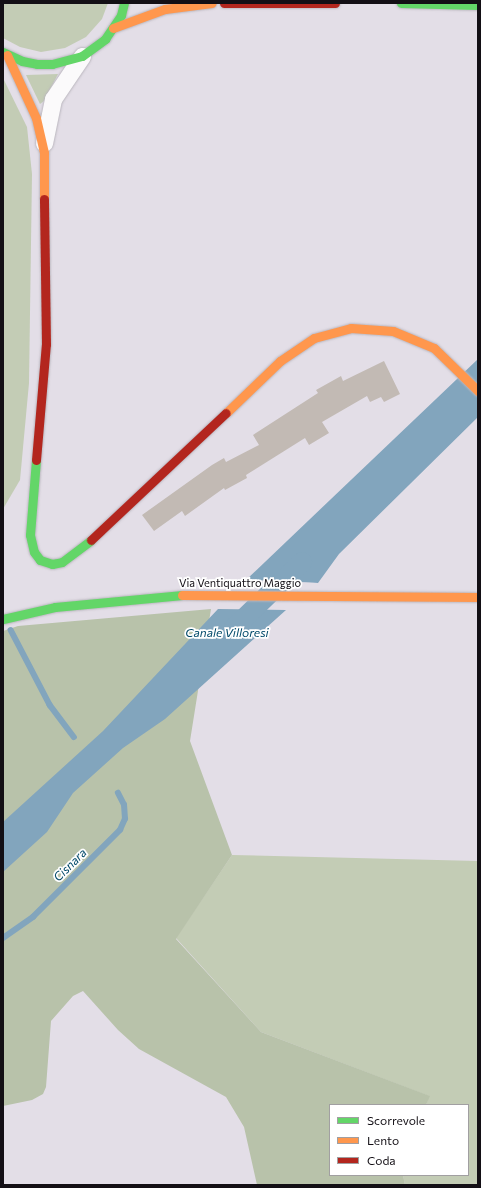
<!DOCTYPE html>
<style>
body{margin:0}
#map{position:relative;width:481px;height:1188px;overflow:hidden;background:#e3dee7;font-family:Commissioner,sans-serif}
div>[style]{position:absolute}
.green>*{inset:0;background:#c3ccb5}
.forest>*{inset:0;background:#b8c2aa}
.water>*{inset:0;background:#82a5bd}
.pier>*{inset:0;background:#e3dee7}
.stream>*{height:5.5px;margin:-2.75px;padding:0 2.75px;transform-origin:2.75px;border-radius:2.75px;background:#82a5bd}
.canal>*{height:20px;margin:-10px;padding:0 10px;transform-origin:10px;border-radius:10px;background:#82a5bd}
.building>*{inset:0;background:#c2bab4}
.roads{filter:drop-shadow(0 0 1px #bab6be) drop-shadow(0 0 1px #bab6be)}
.street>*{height:17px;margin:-8.5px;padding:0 8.5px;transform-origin:8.5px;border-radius:8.5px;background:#fbfafb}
.fast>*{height:9px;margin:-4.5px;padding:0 4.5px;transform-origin:4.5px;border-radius:4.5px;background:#63d668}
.slow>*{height:9px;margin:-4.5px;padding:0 4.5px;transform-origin:4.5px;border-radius:4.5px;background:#ff974d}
.jam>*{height:9px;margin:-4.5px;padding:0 4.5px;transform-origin:4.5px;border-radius:4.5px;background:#b3261e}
span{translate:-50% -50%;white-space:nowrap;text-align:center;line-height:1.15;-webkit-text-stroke:3.5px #fff;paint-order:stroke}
.street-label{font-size:11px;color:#130f15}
.water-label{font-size:12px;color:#004969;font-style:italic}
.frame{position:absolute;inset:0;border:4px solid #130f15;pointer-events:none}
.legend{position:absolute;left:329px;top:1104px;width:140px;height:72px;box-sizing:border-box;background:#fff;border:1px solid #a19fa1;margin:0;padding:5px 7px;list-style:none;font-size:12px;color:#130f15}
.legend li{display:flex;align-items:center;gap:8px;height:20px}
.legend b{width:20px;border:1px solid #a19fa1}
</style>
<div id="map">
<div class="green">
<i style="clip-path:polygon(3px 3px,108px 3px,102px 19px,86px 37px,65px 48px,41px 52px,20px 47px,3px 38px)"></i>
<i style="clip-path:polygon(58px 74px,44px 101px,40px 104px,26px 75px)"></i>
<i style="clip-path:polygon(3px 78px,27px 127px,32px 174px,29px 383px,20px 480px,3px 509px)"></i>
<i style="clip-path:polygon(232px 855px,478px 861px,478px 1185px,405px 1185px,403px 1175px,468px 1175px,468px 1105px,426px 1105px,429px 1096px,261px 1032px,176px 938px)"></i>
</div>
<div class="forest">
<i style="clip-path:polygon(211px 609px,190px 741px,232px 855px,176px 939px,261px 1032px,430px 1096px,426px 1105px,330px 1105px,330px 1175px,403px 1175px,405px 1185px,257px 1185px,244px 1127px,226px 1097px,139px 1049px,118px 1030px,83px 991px,73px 996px,51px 1021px,46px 1087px,43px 1094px,32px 1100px,3px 1106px,3px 631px,18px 626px)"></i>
</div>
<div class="water">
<i style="clip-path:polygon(478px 359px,478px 417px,339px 554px,318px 583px,246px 580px)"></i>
<i style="clip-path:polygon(218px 609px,286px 610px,165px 719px,123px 748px,73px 793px,47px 832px,3px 872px,3px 822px,103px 731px)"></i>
</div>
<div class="pier">
<i style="clip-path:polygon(246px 580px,318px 583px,315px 585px)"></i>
<i style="clip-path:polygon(220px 607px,286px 608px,288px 609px,218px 609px)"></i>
</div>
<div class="stream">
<i style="left:11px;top:630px;width:85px;rotate:62.5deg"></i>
<i style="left:50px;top:705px;width:40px;rotate:53deg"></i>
<i style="left:3px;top:938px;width:37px;rotate:-35deg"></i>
<i style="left:33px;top:917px;width:123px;rotate:-45deg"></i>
<i style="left:120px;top:830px;width:12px;rotate:-66deg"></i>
<i style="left:125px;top:819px;width:14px;rotate:-94deg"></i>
<i style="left:124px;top:805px;width:13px;rotate:-117deg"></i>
</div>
<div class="canal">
<i style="left:234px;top:628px;width:95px;rotate:-44.1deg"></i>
</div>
<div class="building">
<i style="clip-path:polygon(384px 361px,400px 394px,384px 402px,381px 397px,370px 402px,367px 396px,322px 422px,329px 433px,309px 445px,305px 438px,246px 475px,247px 478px,225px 490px,224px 488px,185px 516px,182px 511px,154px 531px,142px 515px,212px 465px,224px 458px,226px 462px,259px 445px,253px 435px,318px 393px,316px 390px,341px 376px,343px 381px)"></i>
</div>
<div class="roads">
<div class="street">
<i style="left:44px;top:143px;width:45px;rotate:-78.4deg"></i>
<i style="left:53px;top:99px;width:52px;rotate:-56deg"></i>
</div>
<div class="fast">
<i style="left:401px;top:3px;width:77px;rotate:1.5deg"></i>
<i style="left:3px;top:52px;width:21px;rotate:25deg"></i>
<i style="left:22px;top:61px;width:15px;rotate:11deg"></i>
<i style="left:37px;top:64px;width:15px"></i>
<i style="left:52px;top:64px;width:31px;rotate:-15deg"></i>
<i style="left:82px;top:56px;width:29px;rotate:-36deg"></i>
<i style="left:105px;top:39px;width:29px;rotate:-56deg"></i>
<i style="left:121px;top:15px;width:12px;rotate:-76deg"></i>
<i style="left:36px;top:460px;width:75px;rotate:94.6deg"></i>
<i style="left:30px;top:535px;width:17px;rotate:77deg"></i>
<i style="left:34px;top:552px;width:10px;rotate:53deg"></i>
<i style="left:40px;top:560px;width:13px;rotate:18deg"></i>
<i style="left:52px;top:564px;width:10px;rotate:-11deg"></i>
<i style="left:62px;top:562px;width:36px;rotate:-37deg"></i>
<i style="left:3px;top:619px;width:53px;rotate:-13deg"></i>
<i style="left:55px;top:607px;width:128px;rotate:-5.4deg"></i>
</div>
<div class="slow">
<i style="left:113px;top:28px;width:55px;rotate:-20.1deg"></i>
<i style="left:165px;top:9px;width:47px;rotate:-7.3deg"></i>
<i style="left:7px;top:55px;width:69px;rotate:65.3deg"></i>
<i style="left:36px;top:118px;width:36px;rotate:77deg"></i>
<i style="left:44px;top:153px;width:46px;rotate:90deg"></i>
<i style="left:226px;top:413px;width:75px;rotate:-43.9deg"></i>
<i style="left:280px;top:361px;width:41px;rotate:-34.1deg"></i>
<i style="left:314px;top:338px;width:38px;rotate:-15deg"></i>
<i style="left:351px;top:328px;width:42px;rotate:4.1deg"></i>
<i style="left:393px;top:331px;width:44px;rotate:22.5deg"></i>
<i style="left:434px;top:348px;width:62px;rotate:44.3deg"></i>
<i style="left:182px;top:595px;width:296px;rotate:0.4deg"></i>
</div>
<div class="jam">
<i style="left:224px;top:3px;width:111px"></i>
<i style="left:36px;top:460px;width:116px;rotate:-85.1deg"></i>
<i style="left:46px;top:344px;width:145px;rotate:-90.8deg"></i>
<i style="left:91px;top:540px;width:185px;rotate:-43.3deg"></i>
</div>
</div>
<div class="street-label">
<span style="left:240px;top:583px">Via Ventiquattro Maggio</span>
</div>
<div class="water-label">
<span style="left:227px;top:633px">Canale Villoresi</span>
<span style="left:70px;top:865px;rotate:-45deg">Cisnara</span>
</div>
<div class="frame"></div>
<ul class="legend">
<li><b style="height:5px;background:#63d668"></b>Scorrevole</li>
<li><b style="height:5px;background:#ff974d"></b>Lento</li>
<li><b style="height:5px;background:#b3261e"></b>Coda</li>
</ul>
</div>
